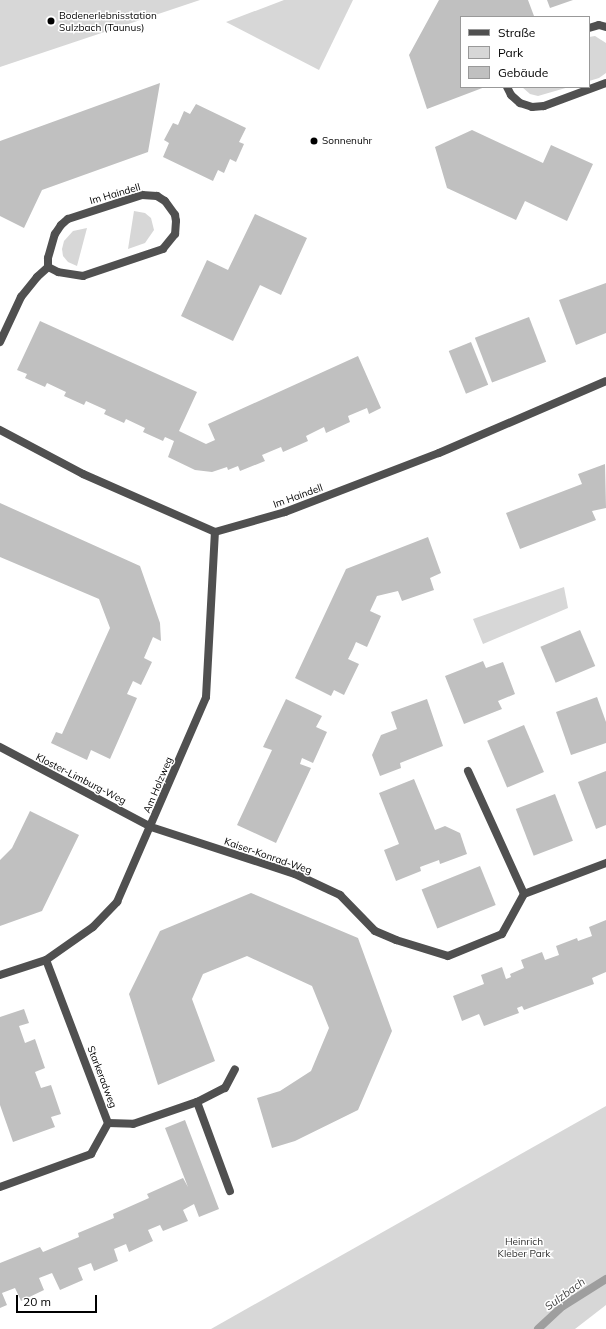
<!DOCTYPE html>
<meta charset="utf-8">
<style>
body{margin:0}
#map{position:relative;width:606px;height:1329px;overflow:hidden;background:#fff;font-family:Mulish,sans-serif}
div>[style]{position:absolute}
.green>*{inset:0;background:#d7d7d7}
.stream>*{height:8px;margin:-4px;padding:0 4px;transform-origin:4px;border-radius:4px;background:#9e9e9e}
.building>*{inset:0;background:#c0c0c0;transform-origin:0 0}
.service>*{height:8px;margin:-4px;padding:0 4px;transform-origin:4px;border-radius:4px;background:#505050}
.minor>*{height:8px;margin:-4px;padding:0 4px;transform-origin:4px;border-radius:4px;background:#505050}
.dots>*{width:11px;height:11px;translate:-50% -50%;box-sizing:border-box;border:2px solid #fff;border-radius:50%}
span{translate:-50% -50%;white-space:nowrap;text-align:center;line-height:1.15;-webkit-text-stroke:3px #fff;paint-order:stroke}
.poi-label{font-size:10px;color:#000}
.left{translate:0 -50%;text-align:left}
.street-label{font-size:10px;color:#000}
.park-label{font-size:10px;color:#2e2e2e}
.water-label{font-size:11px;color:#3f3f3f;font-style:italic}
.legend{position:absolute;left:460px;top:16px;width:130px;height:72px;box-sizing:border-box;background:#fff;border:1px solid #999;margin:0;padding:5px 7px;list-style:none;font-size:12px;color:#000}
.legend li{display:flex;align-items:center;gap:8px;height:20px}
.legend b{width:20px;border:1px solid #999}
.scale{position:absolute;left:16px;top:1295px;width:81px;height:18px;box-sizing:border-box;border:2px solid #000;border-top:0;padding-left:5px;font-size:12px;line-height:14px;white-space:nowrap;color:#000;-webkit-text-stroke:3px #fff;paint-order:stroke}
</style>
<div id="map">
<div class="green">
<i style="clip-path:polygon(0 0,200px 0,0 67px)"></i>
<i style="clip-path:polygon(284px 0,353px 0,319px 70px,226px 22px)"></i>
<i style="clip-path:polygon(595px 36px,606px 43px,606px 73px,599px 78px,589px 81px,589px 37px)"></i>
<i style="clip-path:polygon(522px 87px,569px 87px,538px 96px,530px 94px)"></i>
<i style="clip-path:polygon(134px 211px,145px 213px,151px 218px,154px 230px,145px 243px,128px 249px)"></i>
<i style="clip-path:polygon(87px 228px,77px 266px,68px 262px,63px 256px,62px 249px,64px 241px,73px 231px)"></i>
<i style="clip-path:polygon(564px 587px,568px 608px,483px 644px,473px 619px)"></i>
<i style="clip-path:polygon(606px 1106px,606px 1305px,575px 1329px,211px 1329px)"></i>
</div>
<div class="stream">
<i style="left:538px;top:1329px;width:34px;rotate:-43deg"></i>
<i style="left:563px;top:1306px;width:51px;rotate:-32.1deg"></i>
</div>
<div class="building">
<i style="clip-path:polygon(439px 0,528px 0,534px 16px,461px 17px,461px 87px,485px 87px,427px 109px,409px 55px)"></i>
<i style="clip-path:polygon(547px 0,573px 0,550px 8px)"></i>
<i style="clip-path:polygon(160px 83px,148px 152px,42px 190px,24px 228px,0 216px,0 141px)"></i>
<i style="clip-path:polygon(196px 104px,246px 128px,239px 142px,244px 144px,236px 162px,230px 159px,224px 173px,218px 170px,213px 181px,163px 157px,169px 143px,164px 140px,173px 123px,178px 125px,184px 111px,190px 114px)"></i>
<i style="clip-path:polygon(472px 130px,543px 163px,551px 145px,593px 164px,567px 221px,525px 201px,516px 220px,447px 188px,435px 147px)"></i>
<i style="clip-path:polygon(255px 214px,307px 238px,281px 295px,260px 285px,233px 341px,181px 316px,207px 260px,228px 270px)"></i>
<i style="clip-path:polygon(606px 283px,606px 333px,576px 345px,559px 300px)"></i>
<i style="left:529px;top:317px;width:48px;height:58px;rotate:69deg"></i>
<i style="clip-path:polygon(40px 321px,197px 392px,179px 431px,206px 444px,215px 440px,208px 424px,358px 356px,381px 408px,369px 414px,367px 408px,348px 416px,350px 422px,326px 433px,324px 427px,306px 436px,308px 441px,283px 452px,281px 447px,262px 455px,265px 461px,240px 471px,238px 466px,228px 470px,227px 467px,212px 472px,195px 470px,168px 457px,174px 441px,165px 437px,163px 441px,143px 432px,145px 428px,126px 419px,124px 423px,104px 414px,106px 410px,86px 401px,84px 405px,64px 396px,66px 392px,47px 383px,45px 387px,25px 378px,27px 374px,17px 370px)"></i>
<i style="left:471px;top:342px;width:46px;height:24px;rotate:68deg"></i>
<i style="clip-path:polygon(605px 464px,606px 508px,592px 511px,596px 520px,520px 549px,506px 513px,582px 484px,578px 474px)"></i>
<i style="clip-path:polygon(0 503px,140px 566px,160px 623px,161px 641px,153px 637px,144px 658px,152px 662px,141px 685px,133px 681px,127px 694px,137px 698px,110px 759px,91px 750px,87px 760px,51px 743px,56px 732px,62px 734px,110px 628px,99px 599px,0 557px)"></i>
<i style="clip-path:polygon(428px 537px,441px 573px,430px 578px,434px 590px,402px 601px,398px 591px,377px 596px,370px 611px,381px 616px,367px 647px,356px 642px,353px 649px,348px 659px,359px 664px,344px 695px,334px 690px,331px 696px,295px 678px,346px 569px)"></i>
<i style="left:580px;top:630px;width:39px;height:43px;rotate:67deg"></i>
<i style="clip-path:polygon(483px 661px,486px 668px,503px 662px,515px 694px,498px 701px,502px 709px,464px 724px,445px 676px)"></i>
<i style="clip-path:polygon(597px 697px,606px 722px,606px 743px,571px 755px,556px 712px)"></i>
<i style="clip-path:polygon(286px 699px,322px 716px,316px 727px,327px 732px,313px 763px,302px 758px,300px 764px,311px 768px,276px 843px,237px 825px,272px 750px,263px 747px)"></i>
<i style="clip-path:polygon(427px 699px,443px 746px,400px 763px,401px 768px,380px 776px,372px 755px,381px 735px,397px 729px,391px 712px)"></i>
<i style="left:524px;top:725px;width:51px;height:40px;rotate:67deg"></i>
<i style="clip-path:polygon(606px 771px,606px 825px,596px 829px,578px 782px)"></i>
<i style="clip-path:polygon(414px 779px,435px 830px,445px 826px,460px 833px,467px 854px,440px 864px,439px 860px,420px 867px,421px 871px,396px 881px,384px 850px,399px 844px,379px 793px)"></i>
<i style="left:555px;top:794px;width:50px;height:42px;rotate:69deg"></i>
<i style="clip-path:polygon(30px 811px,79px 835px,42px 911px,0 926px,0 860px,12px 848px)"></i>
<i style="left:480px;top:866px;width:42px;height:63px;rotate:68deg"></i>
<i style="clip-path:polygon(251px 893px,358px 938px,392px 1031px,358px 1110px,295px 1141px,272px 1148px,257px 1098px,280px 1091px,311px 1071px,329px 1028px,312px 986px,247px 956px,203px 974px,192px 999px,215px 1061px,158px 1085px,129px 994px,160px 931px)"></i>
<i style="clip-path:polygon(606px 920px,606px 972px,592px 978px,594px 984px,524px 1010px,522px 1006px,517px 1008px,519px 1013px,484px 1026px,479px 1014px,462px 1021px,453px 996px,484px 984px,481px 975px,502px 967px,506px 979px,511px 977px,510px 974px,524px 968px,521px 960px,542px 952px,545px 960px,559px 955px,556px 946px,577px 938px,578px 941px,592px 936px,589px 927px)"></i>
<i style="clip-path:polygon(24px 1009px,29px 1023px,19px 1026px,25px 1043px,35px 1039px,45px 1068px,35px 1072px,41px 1088px,51px 1085px,61px 1114px,51px 1117px,55px 1127px,13px 1142px,0 1105px,0 1017px)"></i>
<i style="clip-path:polygon(185px 1120px,219px 1209px,199px 1217px,194px 1204px,183px 1210px,188px 1221px,163px 1231px,160px 1225px,148px 1230px,153px 1241px,129px 1252px,126px 1244px,114px 1249px,118px 1261px,94px 1271px,91px 1263px,78px 1268px,83px 1280px,60px 1290px,52px 1273px,39px 1278px,44px 1290px,21px 1301px,15px 1288px,2px 1293px,7px 1305px,0 1308px,0 1263px,40px 1247px,43px 1252px,79px 1237px,78px 1233px,114px 1218px,113px 1214px,149px 1198px,147px 1194px,183px 1178px,188px 1187px,165px 1128px)"></i>
</div>
<div class="service">
<i style="left:197px;top:1102px;width:31px;rotate:-27deg"></i>
<i style="left:225px;top:1088px;width:21px;rotate:-62deg"></i>
<i style="left:108px;top:1123px;width:25px;rotate:2deg"></i>
<i style="left:133px;top:1124px;width:68px;rotate:-19deg"></i>
<i style="left:197px;top:1102px;width:95px;rotate:69.7deg"></i>
</div>
<div class="minor">
<i style="left:589px;top:28px;width:10px;rotate:-17deg"></i>
<i style="left:599px;top:25px;width:7px;rotate:16deg"></i>
<i style="left:507px;top:87px;width:9px;rotate:63deg"></i>
<i style="left:511px;top:95px;width:12px;rotate:42deg"></i>
<i style="left:520px;top:103px;width:13px;rotate:18deg"></i>
<i style="left:532px;top:107px;width:12px;rotate:-5deg"></i>
<i style="left:544px;top:106px;width:66px;rotate:-20.4deg"></i>
<i style="left:142px;top:195px;width:15px;rotate:4deg"></i>
<i style="left:157px;top:196px;width:9px;rotate:32deg"></i>
<i style="left:165px;top:201px;width:17px;rotate:54deg"></i>
<i style="left:175px;top:215px;width:6px;rotate:81deg"></i>
<i style="left:176px;top:221px;width:13px;rotate:94deg"></i>
<i style="left:175px;top:234px;width:19px;rotate:129deg"></i>
<i style="left:163px;top:249px;width:84px;rotate:161.4deg"></i>
<i style="left:83px;top:276px;width:25px;rotate:-171deg"></i>
<i style="left:58px;top:272px;width:11px;rotate:-153deg"></i>
<i style="left:48px;top:267px;width:9px;rotate:-90deg"></i>
<i style="left:48px;top:258px;width:25px;rotate:-74deg"></i>
<i style="left:55px;top:234px;width:11px;rotate:-56deg"></i>
<i style="left:61px;top:225px;width:9px;rotate:-41deg"></i>
<i style="left:68px;top:219px;width:78px;rotate:-18deg"></i>
<i style="left:0;top:342px;width:50px;rotate:-65deg"></i>
<i style="left:21px;top:297px;width:26px;rotate:-51deg"></i>
<i style="left:37px;top:277px;width:15px;rotate:-42deg"></i>
<i style="left:0;top:430px;width:94px;rotate:27.9deg"></i>
<i style="left:83px;top:474px;width:144px;rotate:23.7deg"></i>
<i style="left:215px;top:532px;width:73px;rotate:-15.9deg"></i>
<i style="left:285px;top:512px;width:165px;rotate:-21deg"></i>
<i style="left:439px;top:453px;width:182px;rotate:-23.3deg"></i>
<i style="left:0;top:747px;width:171px;rotate:27.9deg"></i>
<i style="left:151px;top:827px;width:151px;rotate:18.1deg"></i>
<i style="left:295px;top:874px;width:50px;rotate:25deg"></i>
<i style="left:340px;top:895px;width:50px;rotate:45.8deg"></i>
<i style="left:375px;top:931px;width:23px;rotate:23deg"></i>
<i style="left:396px;top:940px;width:54px;rotate:17.1deg"></i>
<i style="left:448px;top:956px;width:58px;rotate:-22.2deg"></i>
<i style="left:502px;top:934px;width:46px;rotate:-61.2deg"></i>
<i style="left:524px;top:894px;width:88px;rotate:-20.7deg"></i>
<i style="left:468px;top:771px;width:135px;rotate:65.5deg"></i>
<i style="left:0;top:975px;width:48px;rotate:-18.1deg"></i>
<i style="left:46px;top:960px;width:57px;rotate:-35.1deg"></i>
<i style="left:93px;top:927px;width:35px;rotate:-46deg"></i>
<i style="left:117px;top:902px;width:223px;rotate:-66.5deg"></i>
<i style="left:206px;top:697px;width:165px;rotate:-86.9deg"></i>
<i style="left:0;top:1187px;width:97px;rotate:-19.9deg"></i>
<i style="left:91px;top:1154px;width:35px;rotate:-61deg"></i>
<i style="left:108px;top:1123px;width:174px;rotate:-110.8deg"></i>
</div>
<div class="dots">
<i style="left:51px;top:21px;background:#000"></i>
<i style="left:314px;top:141px;background:#000"></i>
</div>
<div class="poi-label">
<span class="left" style="left:59px;top:21px">Bodenerlebnisstation<br>Sulzbach (Taunus)</span>
<span class="left" style="left:322px;top:141px">Sonnenuhr</span>
</div>
<div class="street-label">
<span style="left:115px;top:194px;rotate:-16deg">Im Haindell</span>
<span style="left:298px;top:496px;rotate:-20deg">Im Haindell</span>
<span style="left:81px;top:779px;rotate:27deg">Kloster-Limburg-Weg</span>
<span style="left:158px;top:785px;rotate:-67deg">Am Holzweg</span>
<span style="left:268px;top:856px;rotate:19deg">Kaiser-Konrad-Weg</span>
<span style="left:102px;top:1077px;rotate:69deg">Starkeradweg</span>
</div>
<div class="park-label">
<span style="left:524px;top:1247px">Heinrich<br>Kleber Park</span>
</div>
<div class="water-label">
<span style="left:565px;top:1294px;rotate:-36deg">Sulzbach</span>
</div>
<ul class="legend">
<li><b style="height:5px;background:#505050"></b>Straße</li>
<li><b style="height:11px;background:#d7d7d7"></b>Park</li>
<li><b style="height:11px;background:#c0c0c0"></b>Gebäude</li>
</ul>
<div class="scale">20 m</div>
</div>
